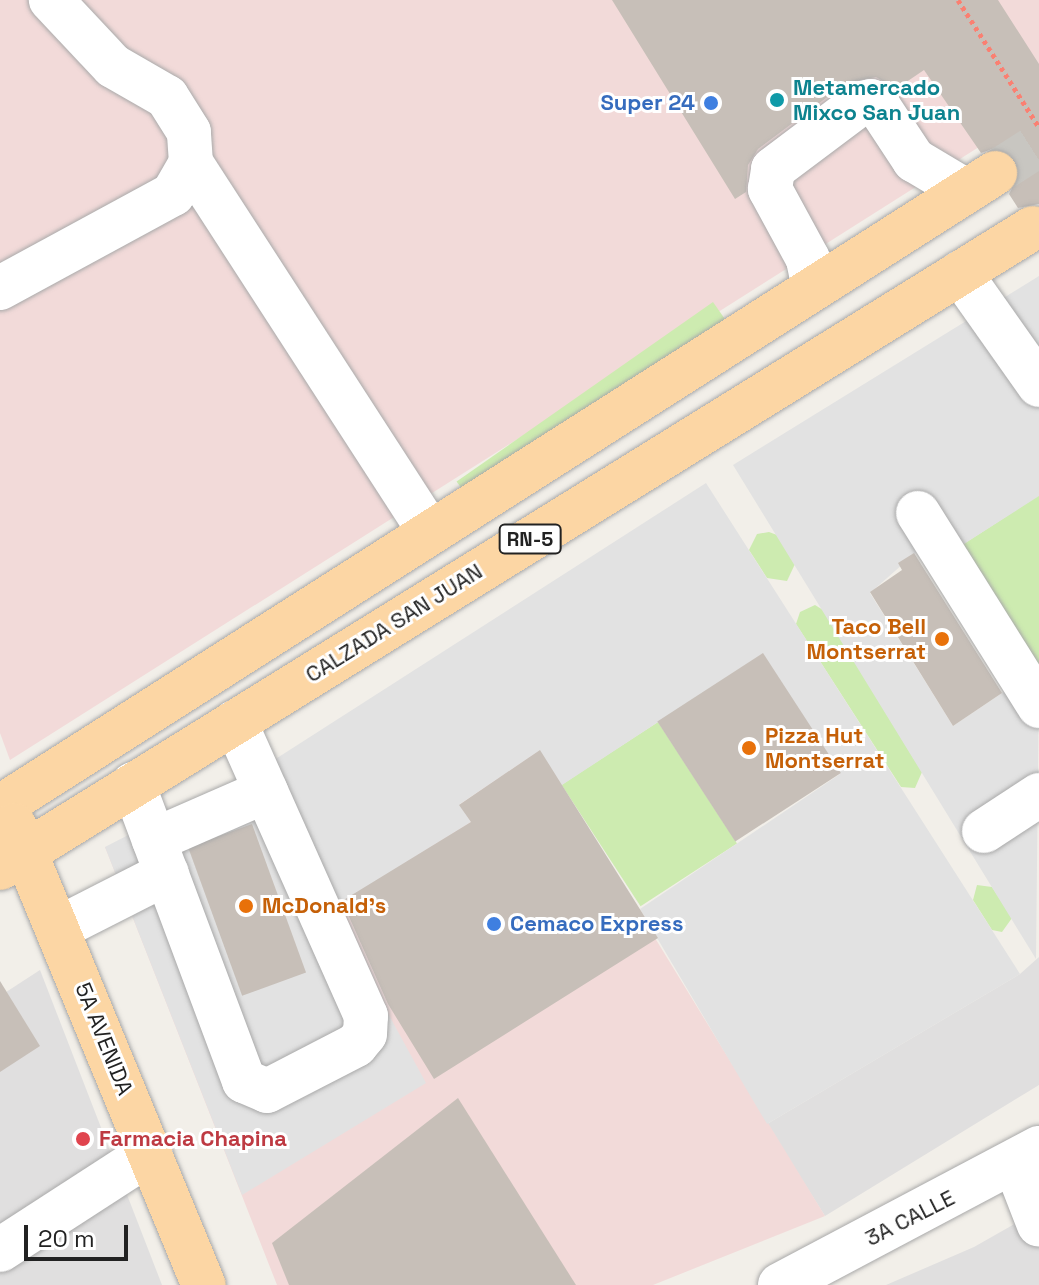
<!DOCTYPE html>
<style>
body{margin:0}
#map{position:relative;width:1039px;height:1285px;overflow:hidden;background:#f2efe9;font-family:"Space Grotesk",sans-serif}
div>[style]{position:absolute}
.residential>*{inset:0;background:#e0dfdf}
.commercial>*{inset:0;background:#f2dad9}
.grass>*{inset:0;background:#cdebb0;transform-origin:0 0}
.parking>*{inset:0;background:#e2e2e2}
.building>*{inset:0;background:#c7bfb8;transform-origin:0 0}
.major-tunnel>*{height:44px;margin-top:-22px;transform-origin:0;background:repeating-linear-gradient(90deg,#c8c6c1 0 44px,transparent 0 66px)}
.path>*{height:5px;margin-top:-2.5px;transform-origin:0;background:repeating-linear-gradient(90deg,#fa8072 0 4px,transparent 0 8px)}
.roads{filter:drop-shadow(0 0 2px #a9a9a9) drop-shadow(0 0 2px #a9a9a9)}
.minor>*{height:44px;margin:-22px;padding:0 22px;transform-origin:22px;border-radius:22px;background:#fff}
.major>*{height:44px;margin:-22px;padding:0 22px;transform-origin:22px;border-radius:22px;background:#fcd6a4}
.dots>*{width:22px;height:22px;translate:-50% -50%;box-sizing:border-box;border:4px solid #fff;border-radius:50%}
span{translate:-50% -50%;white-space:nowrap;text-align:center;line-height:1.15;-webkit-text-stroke:6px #fff;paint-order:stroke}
.shield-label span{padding:2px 6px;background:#fff;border:2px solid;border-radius:6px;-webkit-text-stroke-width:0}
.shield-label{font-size:20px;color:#222;font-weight:700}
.culture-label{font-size:22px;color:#0d838f;font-weight:700}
.left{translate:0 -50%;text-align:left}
.shop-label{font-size:22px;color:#366cbe;font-weight:700}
.right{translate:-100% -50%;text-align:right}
.street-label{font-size:22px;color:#222}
.food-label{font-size:22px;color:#c56008;font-weight:700}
.health-label{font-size:22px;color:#be3a42;font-weight:700}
.scale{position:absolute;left:24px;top:1225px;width:104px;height:36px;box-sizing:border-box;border:4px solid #222;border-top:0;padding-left:10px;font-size:24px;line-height:28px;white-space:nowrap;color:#222;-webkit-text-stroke:6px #fff;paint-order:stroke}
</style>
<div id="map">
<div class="residential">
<i style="clip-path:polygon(1039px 957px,1039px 1085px,825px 1216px,767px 1124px,1020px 974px)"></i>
<i style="clip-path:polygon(40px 970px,162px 1285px,0 1285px,0 996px)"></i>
<i style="clip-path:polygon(1039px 1210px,1039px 1285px,886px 1285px,974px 1247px)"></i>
</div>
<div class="commercial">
<i style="clip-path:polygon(0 0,1039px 0,1039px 109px,10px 760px,0 733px)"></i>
<i style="clip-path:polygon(540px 750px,825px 1216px,653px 1285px,277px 1285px,105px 847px,459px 805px)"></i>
</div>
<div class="grass">
<i style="left:713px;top:302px;width:28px;height:313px;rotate:55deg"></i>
<i style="clip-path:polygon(1039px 495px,1039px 676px,956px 549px)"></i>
<i style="clip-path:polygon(769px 532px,777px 535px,795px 564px,787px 581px,767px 578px,749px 550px,757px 534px)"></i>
<i style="clip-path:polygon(815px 605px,823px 610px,922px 772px,915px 788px,901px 787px,796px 624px,800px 612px)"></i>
<i style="left:658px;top:722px;width:145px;height:115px;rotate:57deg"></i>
<i style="clip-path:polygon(977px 885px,992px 887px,1012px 918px,1002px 932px,992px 930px,973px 900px)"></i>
</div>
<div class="parking">
<i style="clip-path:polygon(1039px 276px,1039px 496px,956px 549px,920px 549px,870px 593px,953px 726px,1014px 685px,1039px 676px,1036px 959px,733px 465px)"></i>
<i style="clip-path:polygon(706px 483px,1020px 974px,767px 1124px,640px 909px,840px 774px,762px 654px,562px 785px,539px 751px,460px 804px,471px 822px,331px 909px,426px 1083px,242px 1195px,105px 847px,274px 760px)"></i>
</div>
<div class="building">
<i style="clip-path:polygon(612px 0,998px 0,1039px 64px,1039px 204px,1018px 208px,1009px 194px,1020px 173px,1016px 159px,995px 148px,981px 153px,924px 70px,896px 89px,876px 77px,846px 83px,758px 149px,748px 165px,746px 192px,735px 199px)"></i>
<i style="clip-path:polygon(914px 553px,1002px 693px,953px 726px,870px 592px,902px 570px,898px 563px)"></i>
<i style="left:763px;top:653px;width:143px;height:126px;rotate:57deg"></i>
<i style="clip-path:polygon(540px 750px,658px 938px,434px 1079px,388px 1004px,342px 901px,471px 822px,459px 805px)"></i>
<i style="left:252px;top:824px;width:158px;height:68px;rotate:70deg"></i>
<i style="clip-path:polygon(0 981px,40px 1046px,0 1072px)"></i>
<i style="clip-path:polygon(458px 1098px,576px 1285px,289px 1285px,272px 1243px)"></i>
</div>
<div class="major-tunnel">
<i style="left:995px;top:173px;width:52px;rotate:-32.5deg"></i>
</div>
<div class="path">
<i style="left:958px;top:0;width:151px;rotate:57.5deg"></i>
</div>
<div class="roads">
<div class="minor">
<i style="left:191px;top:163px;width:440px;rotate:57.1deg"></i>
<i style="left:960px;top:273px;width:137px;rotate:54.8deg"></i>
<i style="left:0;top:288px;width:197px;rotate:-28.5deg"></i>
<i style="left:173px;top:194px;width:36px;rotate:-60deg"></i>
<i style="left:191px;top:163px;width:31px;rotate:-94deg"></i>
<i style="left:189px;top:132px;width:41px;rotate:-122.2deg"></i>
<i style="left:167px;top:97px;width:62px;rotate:-150.1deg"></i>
<i style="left:113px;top:66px;width:91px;rotate:-133.2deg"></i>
<i style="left:814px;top:288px;width:30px;rotate:-102deg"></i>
<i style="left:808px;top:259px;width:80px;rotate:-118.5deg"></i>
<i style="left:770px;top:189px;width:20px;rotate:-81deg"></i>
<i style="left:773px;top:169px;width:110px;rotate:-36.9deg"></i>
<i style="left:861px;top:103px;width:10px;rotate:-11deg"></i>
<i style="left:871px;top:101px;width:10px;rotate:37deg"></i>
<i style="left:879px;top:107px;width:64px;rotate:56.6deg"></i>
<i style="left:914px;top:160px;width:61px;rotate:30.8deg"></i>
<i style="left:918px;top:513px;width:228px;rotate:57.9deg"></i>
<i style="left:133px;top:784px;width:317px;rotate:69.5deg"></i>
<i style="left:244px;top:1081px;width:25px;rotate:23deg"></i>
<i style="left:267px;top:1091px;width:100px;rotate:-27.3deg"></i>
<i style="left:356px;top:1045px;width:14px;rotate:-51deg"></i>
<i style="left:365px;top:1034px;width:18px;rotate:-87deg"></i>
<i style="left:366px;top:1016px;width:322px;rotate:-114deg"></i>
<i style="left:984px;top:831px;width:66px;rotate:-33.2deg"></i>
<i style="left:154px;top:840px;width:122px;rotate:-23.6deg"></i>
<i style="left:59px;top:928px;width:121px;rotate:-27deg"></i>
<i style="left:1015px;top:1163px;width:66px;rotate:68.8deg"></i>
<i style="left:0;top:1250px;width:179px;rotate:-32.9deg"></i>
<i style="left:780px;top:1285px;width:293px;rotate:-27.9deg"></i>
</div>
<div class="major">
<i style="left:0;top:807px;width:1180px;rotate:-32.5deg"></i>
<i style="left:14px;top:825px;width:498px;rotate:67.6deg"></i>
<i style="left:0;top:868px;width:1215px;rotate:-31.78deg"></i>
</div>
</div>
<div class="dots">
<i style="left:777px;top:100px;background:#0f9aa8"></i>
<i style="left:711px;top:103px;background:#3f7fe0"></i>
<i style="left:942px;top:639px;background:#e8710a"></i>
<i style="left:749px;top:748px;background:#e8710a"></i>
<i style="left:246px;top:906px;background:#e8710a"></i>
<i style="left:494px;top:924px;background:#3f7fe0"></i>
<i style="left:83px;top:1139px;background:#e0444e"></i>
</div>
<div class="shield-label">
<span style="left:530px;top:539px">RN-5</span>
</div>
<div class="culture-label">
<span class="left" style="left:793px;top:100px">Metamercado<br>Mixco San Juan</span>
</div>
<div class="shop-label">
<span class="right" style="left:695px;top:103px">Super 24</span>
<span class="left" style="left:510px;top:924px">Cemaco Express</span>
</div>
<div class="street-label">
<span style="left:394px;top:623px;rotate:-32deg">CALZADA SAN JUAN</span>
<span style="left:104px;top:1039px;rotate:68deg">5A AVENIDA</span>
<span style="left:910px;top:1218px;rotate:-27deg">3A CALLE</span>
</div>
<div class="food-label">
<span class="right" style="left:926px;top:639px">Taco Bell<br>Montserrat</span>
<span class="left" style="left:765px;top:748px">Pizza Hut<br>Montserrat</span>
<span class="left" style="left:262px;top:906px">McDonald's</span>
</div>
<div class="health-label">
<span class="left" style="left:99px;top:1139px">Farmacia Chapina</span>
</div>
<div class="scale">20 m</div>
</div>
